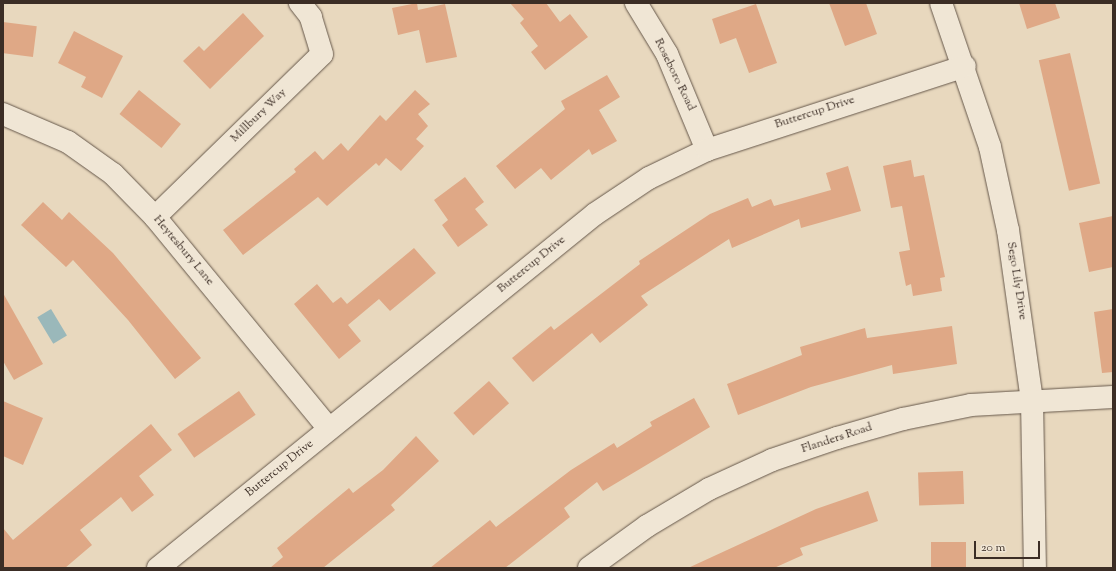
<!DOCTYPE html>
<style>
body{margin:0}
#map{position:relative;width:1116px;height:571px;overflow:hidden;background:#e8d8be;font-family:"Sorts Mill Goudy",serif}
div>[style]{position:absolute}
.water>*{inset:0;background:#9ab8ba;transform-origin:0 0}
.building>*{inset:0;background:#dfa886;transform-origin:0 0}
.roads{filter:drop-shadow(0 0 1px #66584b) drop-shadow(0 0 1px #66584b)}
.minor>*{height:22px;margin:-11px;padding:0 11px;transform-origin:11px;border-radius:11px;background:#f0e6d5}
span{translate:-50% -50%;white-space:nowrap;text-align:center;line-height:1.15;-webkit-text-stroke:3px #f0e6d5;paint-order:stroke}
.street-label{font-size:12px;color:#3b2d25}
.frame{position:absolute;inset:0;border:4px solid #3b2d25;pointer-events:none}
.scale{position:absolute;left:974px;top:541px;width:66px;height:18px;box-sizing:border-box;border:2px solid #3b2d25;border-top:0;padding-left:5px;font-size:12px;line-height:14px;white-space:nowrap;color:#3b2d25;-webkit-text-stroke:3px #f0e6d5;paint-order:stroke}
</style>
<div id="map">
<div class="water">
<i style="left:51px;top:309px;width:31px;height:16px;rotate:59deg"></i>
</div>
<div class="building">
<i style="clip-path:polygon(417px 3px,418px 10px,445px 4px,457px 57px,426px 63px,419px 30px,398px 35px,392px 8px)"></i>
<i style="clip-path:polygon(510px 3px,546px 3px,560px 22px,570px 14px,588px 37px,545px 70px,531px 52px,538px 46px,520px 23px,524px 19px)"></i>
<i style="clip-path:polygon(829px 3px,866px 3px,877px 34px,845px 46px)"></i>
<i style="clip-path:polygon(1019px 3px,1055px 3px,1060px 18px,1027px 29px)"></i>
<i style="clip-path:polygon(756px 4px,777px 63px,749px 73px,736px 38px,720px 44px,712px 19px)"></i>
<i style="clip-path:polygon(243px 13px,264px 36px,210px 89px,183px 61px,199px 46px,204px 51px)"></i>
<i style="left:3px;top:22px;width:34px;height:31px;rotate:7deg"></i>
<i style="clip-path:polygon(74px 31px,123px 56px,102px 98px,81px 87px,86px 77px,58px 63px)"></i>
<i style="left:1070px;top:53px;width:134px;height:32px;rotate:77deg"></i>
<i style="clip-path:polygon(607px 75px,620px 97px,599px 110px,617px 141px,592px 155px,589px 149px,551px 180px,541px 168px,515px 189px,496px 166px,565px 109px,561px 101px)"></i>
<i style="left:139px;top:90px;width:54px;height:31px;rotate:39deg"></i>
<i style="clip-path:polygon(415px 90px,430px 104px,418px 114px,428px 126px,416px 139px,424px 146px,401px 171px,386px 158px,379px 166px,376px 163px,327px 206px,318px 197px,243px 255px,223px 230px,296px 172px,294px 169px,315px 151px,323px 160px,341px 143px,348px 151px,380px 115px,386px 121px)"></i>
<i style="clip-path:polygon(911px 160px,914px 177px,924px 175px,945px 277px,940px 278px,942px 291px,913px 296px,911px 284px,906px 286px,899px 252px,910px 250px,902px 206px,891px 208px,883px 166px)"></i>
<i style="clip-path:polygon(848px 166px,861px 211px,801px 228px,799px 219px,732px 248px,729px 239px,641px 296px,648px 305px,600px 343px,592px 333px,533px 382px,512px 358px,551px 326px,554px 330px,640px 264px,639px 261px,710px 214px,748px 198px,752px 207px,771px 199px,774px 206px,831px 190px,826px 173px)"></i>
<i style="clip-path:polygon(465px 177px,484px 202px,475px 209px,488px 225px,458px 247px,442px 225px,448px 220px,434px 200px)"></i>
<i style="clip-path:polygon(43px 202px,62px 220px,69px 212px,113px 253px,201px 358px,175px 379px,128px 320px,73px 260px,66px 267px,21px 225px)"></i>
<i style="clip-path:polygon(1113px 216px,1113px 267px,1089px 272px,1079px 223px)"></i>
<i style="clip-path:polygon(414px 248px,436px 273px,390px 311px,379px 299px,348px 325px,361px 341px,339px 359px,294px 304px,317px 284px,333px 303px,341px 297px,347px 304px)"></i>
<i style="clip-path:polygon(3px 293px,43px 364px,14px 380px,3px 361px)"></i>
<i style="clip-path:polygon(1113px 309px,1113px 372px,1102px 373px,1094px 312px)"></i>
<i style="clip-path:polygon(952px 326px,957px 364px,893px 374px,892px 365px,811px 387px,738px 415px,727px 384px,802px 355px,800px 347px,865px 328px,867px 338px)"></i>
<i style="left:489px;top:381px;width:30px;height:48px;rotate:48deg"></i>
<i style="left:239px;top:391px;width:29px;height:75px;rotate:55deg"></i>
<i style="clip-path:polygon(694px 398px,710px 427px,603px 491px,597px 482px,564px 508px,570px 517px,505px 568px,430px 568px,490px 520px,496px 527px,571px 470px,614px 443px,617px 448px,652px 426px,650px 422px)"></i>
<i style="clip-path:polygon(3px 401px,43px 418px,23px 465px,3px 456px)"></i>
<i style="clip-path:polygon(151px 424px,172px 450px,139px 476px,154px 495px,132px 512px,121px 497px,80px 530px,92px 545px,65px 568px,3px 568px,3px 528px,13px 540px)"></i>
<i style="clip-path:polygon(416px 436px,439px 461px,391px 505px,395px 510px,323px 568px,270px 568px,283px 557px,277px 548px,349px 488px,353px 493px,383px 470px)"></i>
<i style="left:963px;top:471px;width:33px;height:45px;rotate:88deg"></i>
<i style="clip-path:polygon(868px 491px,878px 521px,800px 548px,803px 555px,774px 568px,688px 568px,816px 509px)"></i>
<i style="left:931px;top:542px;width:35px;height:26px"></i>
</div>
<div class="roads">
<div class="minor">
<i style="left:636px;top:3px;width:60px;rotate:58.7deg"></i>
<i style="left:667px;top:54px;width:104px;rotate:67.4deg"></i>
<i style="left:941px;top:3px;width:152px;rotate:71.2deg"></i>
<i style="left:990px;top:147px;width:85px;rotate:77.8deg"></i>
<i style="left:1008px;top:230px;width:172px;rotate:82deg"></i>
<i style="left:1032px;top:400px;width:168px;rotate:89deg"></i>
<i style="left:3px;top:114px;width:71px;rotate:23.3deg"></i>
<i style="left:68px;top:142px;width:55px;rotate:35.4deg"></i>
<i style="left:113px;top:174px;width:60px;rotate:45.7deg"></i>
<i style="left:155px;top:217px;width:274px;rotate:50.6deg"></i>
<i style="left:155px;top:217px;width:233px;rotate:-44.3deg"></i>
<i style="left:322px;top:54px;width:39px;rotate:-107deg"></i>
<i style="left:311px;top:17px;width:18px;rotate:-128deg"></i>
<i style="left:158px;top:568px;width:562px;rotate:-39.01deg"></i>
<i style="left:595px;top:214px;width:65px;rotate:-33.7deg"></i>
<i style="left:649px;top:178px;width:64px;rotate:-25.8deg"></i>
<i style="left:707px;top:150px;width:271px;rotate:-18deg"></i>
<i style="left:589px;top:568px;width:72px;rotate:-35.9deg"></i>
<i style="left:647px;top:526px;width:72px;rotate:-30.8deg"></i>
<i style="left:709px;top:489px;width:69px;rotate:-24.7deg"></i>
<i style="left:772px;top:460px;width:69px;rotate:-18.7deg"></i>
<i style="left:837px;top:438px;width:69px;rotate:-16.1deg"></i>
<i style="left:903px;top:419px;width:69px;rotate:-11.6deg"></i>
<i style="left:971px;top:405px;width:142px;rotate:-3.2deg"></i>
</div>
</div>
<div class="street-label">
<span style="left:674px;top:75px;rotate:64deg">Roseboro Road</span>
<span style="left:815px;top:113px;rotate:-18deg">Buttercup Drive</span>
<span style="left:259px;top:116px;rotate:-44deg">Millbury Way</span>
<span style="left:183px;top:251px;rotate:50deg">Heytesbury Lane</span>
<span style="left:532px;top:265px;rotate:-39deg">Buttercup Drive</span>
<span style="left:1016px;top:281px;rotate:81deg">Sego Lily Drive</span>
<span style="left:837px;top:439px;rotate:-18deg">Flanders Road</span>
<span style="left:280px;top:469px;rotate:-39deg">Buttercup Drive</span>
</div>
<div class="frame"></div>
<div class="scale">20 m</div>
</div>
